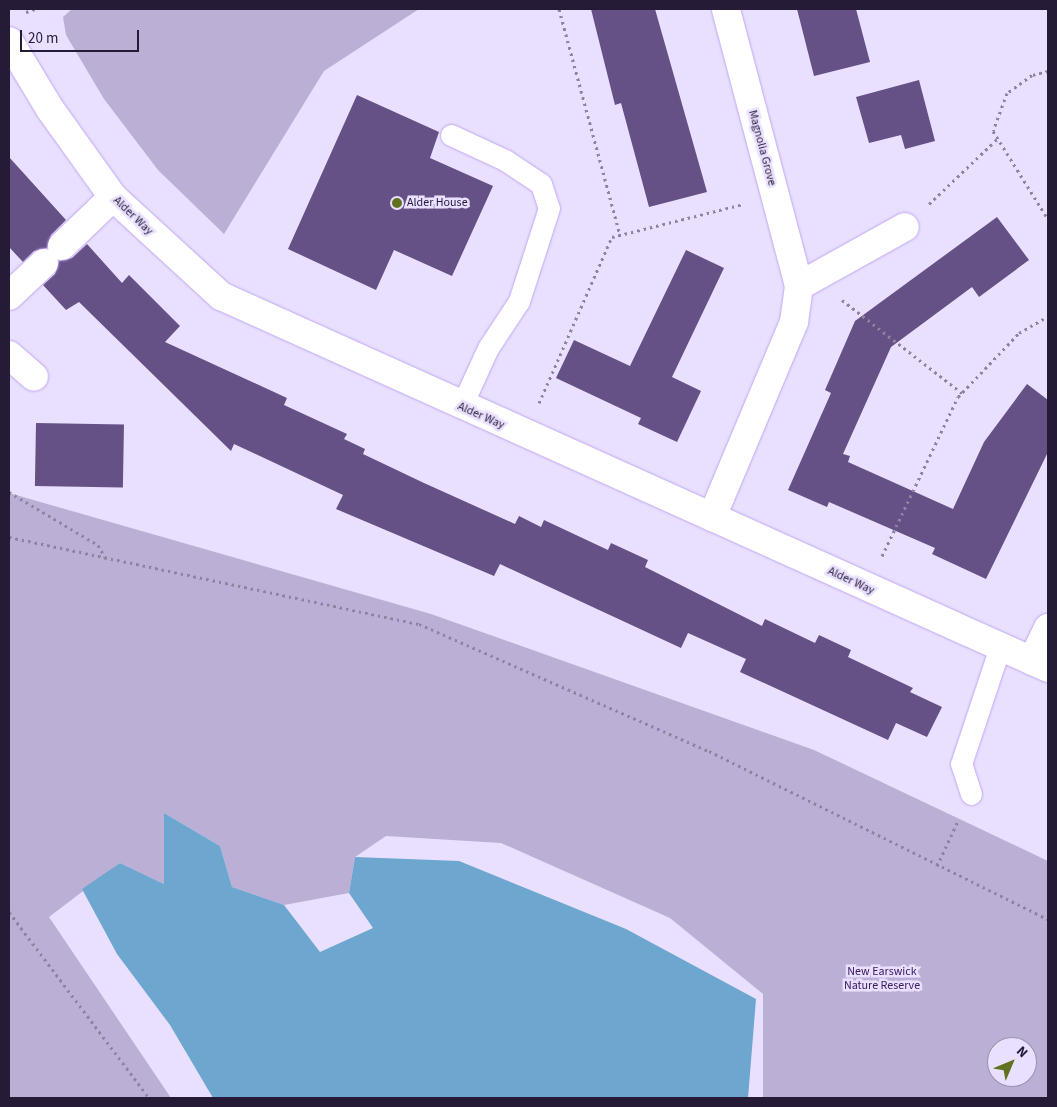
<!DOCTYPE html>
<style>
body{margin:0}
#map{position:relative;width:1057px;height:1107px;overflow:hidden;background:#e9dffe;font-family:"Source Sans 3",sans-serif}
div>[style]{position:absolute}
.green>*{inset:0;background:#bcafd5}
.water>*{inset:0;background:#6da6cf}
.building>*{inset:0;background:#655185;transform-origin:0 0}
.path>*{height:3px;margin-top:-1.5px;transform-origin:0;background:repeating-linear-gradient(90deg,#8e83a1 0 2.5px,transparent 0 6.5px)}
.roads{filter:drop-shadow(0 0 1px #c2a7f1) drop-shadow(0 0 1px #c2a7f1)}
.service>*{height:21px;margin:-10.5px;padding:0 10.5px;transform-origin:10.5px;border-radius:10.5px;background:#fff}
.minor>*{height:28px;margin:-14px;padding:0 14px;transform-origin:14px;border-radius:14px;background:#fff}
.dots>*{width:14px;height:14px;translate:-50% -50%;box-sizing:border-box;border:2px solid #e9dffe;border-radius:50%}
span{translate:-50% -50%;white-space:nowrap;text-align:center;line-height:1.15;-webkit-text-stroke:5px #e9dffe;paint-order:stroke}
.street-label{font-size:12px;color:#261b37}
.poi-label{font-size:12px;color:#261b37}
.left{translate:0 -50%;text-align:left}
.park-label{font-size:12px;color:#3a1b5f}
.frame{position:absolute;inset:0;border:10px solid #261b37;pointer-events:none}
.north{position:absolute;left:987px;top:1037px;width:50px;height:50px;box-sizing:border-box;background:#e9dffe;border:1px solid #9b91ae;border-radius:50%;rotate:45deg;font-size:14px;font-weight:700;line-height:20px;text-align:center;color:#261b37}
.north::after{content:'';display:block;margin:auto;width:18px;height:22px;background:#60721f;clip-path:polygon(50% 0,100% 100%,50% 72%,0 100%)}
.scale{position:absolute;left:20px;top:30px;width:119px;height:22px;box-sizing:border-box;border:2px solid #261b37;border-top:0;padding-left:6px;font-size:15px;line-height:18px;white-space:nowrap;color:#261b37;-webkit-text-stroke:4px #e9dffe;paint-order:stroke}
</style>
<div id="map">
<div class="green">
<i style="clip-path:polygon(72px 9px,419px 9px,324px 71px,224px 234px,158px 170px,104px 99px,66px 35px,63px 17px)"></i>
<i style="clip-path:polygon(evenodd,9px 493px,431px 614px,814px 750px,1048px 861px,1048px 1098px,763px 1098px,763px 994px,670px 918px,501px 843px,386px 836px,355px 857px,349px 893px,284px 905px,232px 887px,220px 846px,164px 813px,164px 884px,120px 863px,49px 917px,171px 1098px,9px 1098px,9px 493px,997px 1047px,1027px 1047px,1027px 1077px,997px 1077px,997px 1047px)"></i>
</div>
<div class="water">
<i style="clip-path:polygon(164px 813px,220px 846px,232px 887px,284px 905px,320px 952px,373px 928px,349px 893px,355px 857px,459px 861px,626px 929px,756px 999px,748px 1098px,213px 1098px,170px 1025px,117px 954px,82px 889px,120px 863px,164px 884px)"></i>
</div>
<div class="building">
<i style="clip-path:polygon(591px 9px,655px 9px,707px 192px,649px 207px,621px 103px,615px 105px)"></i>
<i style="clip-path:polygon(797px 9px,856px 9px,870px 62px,814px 76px)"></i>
<i style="clip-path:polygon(919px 80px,935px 141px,905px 149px,901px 135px,869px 143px,856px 97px)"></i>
<i style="clip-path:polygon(357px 95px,439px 132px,430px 158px,493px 186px,452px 276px,394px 250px,376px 290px,288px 249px)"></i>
<i style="clip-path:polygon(9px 157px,66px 220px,51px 235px,47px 248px,34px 251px,23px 262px,9px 247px)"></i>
<i style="clip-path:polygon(997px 217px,1029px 260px,979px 297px,972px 287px,891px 347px,843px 454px,850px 456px,848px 462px,953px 509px,984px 442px,1027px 384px,1048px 400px,1048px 452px,986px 579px,932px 554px,935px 548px,829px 502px,827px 507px,788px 490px,831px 393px,825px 390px,855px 321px)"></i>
<i style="clip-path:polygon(87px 244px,122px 283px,129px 275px,180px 326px,165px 342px,287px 398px,284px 405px,347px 434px,344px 439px,365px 449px,363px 454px,424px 483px,515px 524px,519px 516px,541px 527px,544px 520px,608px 550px,611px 543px,648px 560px,645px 567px,762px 626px,765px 619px,815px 643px,819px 635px,851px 650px,848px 657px,913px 688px,910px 692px,942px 707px,927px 737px,896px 723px,888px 740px,740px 672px,746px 659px,688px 633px,681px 648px,500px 564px,494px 576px,336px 509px,343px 495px,234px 444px,231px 451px,79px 302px,66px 310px,43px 285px,55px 274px,59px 261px,72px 258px)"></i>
<i style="clip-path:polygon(686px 250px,724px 268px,672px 377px,701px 391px,677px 442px,638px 424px,641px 418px,556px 378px,574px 340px,630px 366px)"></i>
<i style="left:36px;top:423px;width:88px;height:63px;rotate:1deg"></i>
</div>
<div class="path">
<i style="left:559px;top:9px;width:234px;rotate:74.9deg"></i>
<i style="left:26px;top:12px;width:9px;rotate:-18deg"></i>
<i style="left:1048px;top:71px;width:16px;rotate:166deg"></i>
<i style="left:1032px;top:75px;width:31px;rotate:144deg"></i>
<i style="left:1007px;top:93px;width:40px;rotate:110.2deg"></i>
<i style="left:993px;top:131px;width:104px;rotate:58deg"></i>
<i style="left:929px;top:204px;width:94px;rotate:-43.7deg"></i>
<i style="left:842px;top:300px;width:152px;rotate:37.8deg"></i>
<i style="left:539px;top:403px;width:181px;rotate:-66.3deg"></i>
<i style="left:612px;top:237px;width:135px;rotate:-14.1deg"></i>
<i style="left:9px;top:492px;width:104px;rotate:30.8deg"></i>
<i style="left:98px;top:545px;width:16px;rotate:60deg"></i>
<i style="left:9px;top:537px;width:419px;rotate:12deg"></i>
<i style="left:419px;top:624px;width:317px;rotate:23.7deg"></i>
<i style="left:709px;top:751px;width:378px;rotate:26.4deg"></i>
<i style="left:882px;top:556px;width:176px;rotate:-64.5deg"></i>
<i style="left:958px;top:397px;width:88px;rotate:-46.4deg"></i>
<i style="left:1019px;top:333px;width:34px;rotate:-30deg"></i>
<i style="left:937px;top:866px;width:50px;rotate:-65deg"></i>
<i style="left:9px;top:912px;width:233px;rotate:53deg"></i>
</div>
<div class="roads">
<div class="service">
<i style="left:451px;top:135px;width:60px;rotate:24.8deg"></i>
<i style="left:505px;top:160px;width:43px;rotate:33.7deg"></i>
<i style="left:541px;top:184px;width:25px;rotate:72deg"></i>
<i style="left:549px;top:208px;width:98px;rotate:107.9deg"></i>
<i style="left:519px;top:301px;width:56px;rotate:123.4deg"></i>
<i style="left:488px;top:348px;width:65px;rotate:114.6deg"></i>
<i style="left:971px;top:794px;width:32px;rotate:-108deg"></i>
<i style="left:961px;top:764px;width:123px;rotate:-71.6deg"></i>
</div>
<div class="minor">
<i style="left:9px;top:41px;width:79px;rotate:58.9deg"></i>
<i style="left:50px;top:109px;width:108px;rotate:54.4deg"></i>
<i style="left:113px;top:197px;width:147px;rotate:42.5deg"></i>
<i style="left:221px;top:296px;width:907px;rotate:24.22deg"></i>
<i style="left:62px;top:246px;width:71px;rotate:-43.9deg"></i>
<i style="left:799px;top:286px;width:121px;rotate:-29.1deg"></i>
<i style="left:9px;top:296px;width:48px;rotate:-43.3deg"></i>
<i style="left:9px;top:355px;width:33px;rotate:41deg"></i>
<i style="left:712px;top:517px;width:212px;rotate:-67.2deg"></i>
<i style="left:794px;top:322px;width:36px;rotate:-82deg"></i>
<i style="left:799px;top:286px;width:286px;rotate:-104.8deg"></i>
<i style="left:1032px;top:661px;width:37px;rotate:-64deg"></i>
</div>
</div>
<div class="dots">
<i style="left:397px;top:203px;background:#60721f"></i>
</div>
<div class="street-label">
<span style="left:762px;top:148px;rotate:75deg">Magnolia Grove</span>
<span style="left:133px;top:216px;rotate:44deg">Alder Way</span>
<span style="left:481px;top:416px;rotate:24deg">Alder Way</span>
<span style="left:851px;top:581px;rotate:25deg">Alder Way</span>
</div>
<div class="poi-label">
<span class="left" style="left:407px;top:203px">Alder House</span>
</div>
<div class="park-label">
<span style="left:882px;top:979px">New Earswick<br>Nature Reserve</span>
</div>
<div class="frame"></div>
<div class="north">N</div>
<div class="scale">20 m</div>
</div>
